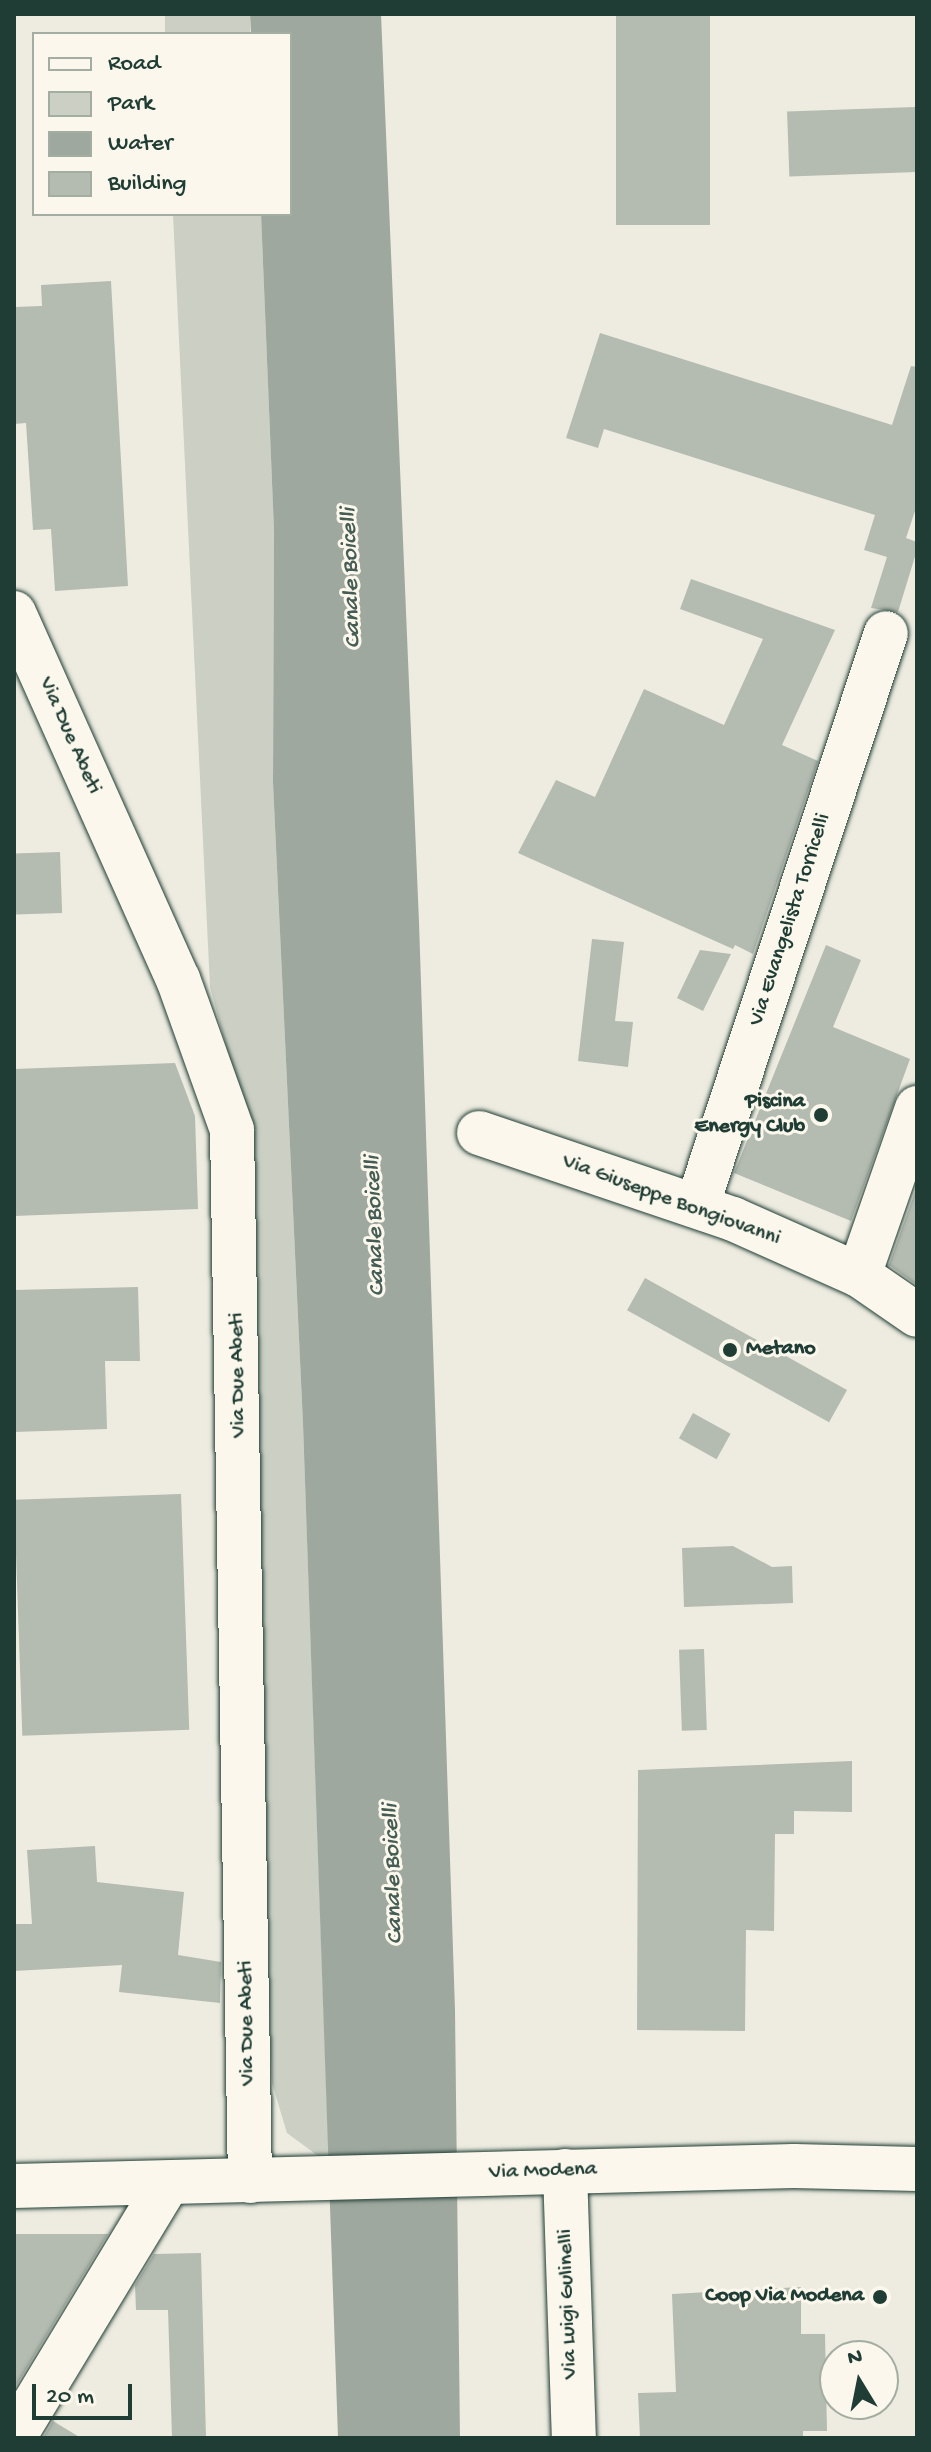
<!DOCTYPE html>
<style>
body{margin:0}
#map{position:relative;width:931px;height:2452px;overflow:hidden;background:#eeece1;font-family:"Gochi Hand",sans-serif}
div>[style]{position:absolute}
.green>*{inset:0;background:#cbcfc4;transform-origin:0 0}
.water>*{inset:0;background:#9fa89f}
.building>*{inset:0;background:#b4bbb0;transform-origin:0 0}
.roads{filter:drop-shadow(0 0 2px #1f3d34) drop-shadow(0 0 2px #1f3d34)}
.minor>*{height:44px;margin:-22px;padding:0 22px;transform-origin:22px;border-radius:22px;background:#fbf7ec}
.major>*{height:44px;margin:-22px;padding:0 22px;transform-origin:22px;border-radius:22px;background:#fbf7ec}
.dots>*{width:22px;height:22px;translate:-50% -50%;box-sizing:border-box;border:4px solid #fbf7ec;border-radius:50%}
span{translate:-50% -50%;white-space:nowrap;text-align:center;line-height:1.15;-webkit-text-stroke:6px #fbf7ec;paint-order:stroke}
.street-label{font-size:22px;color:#1f3d34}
.poi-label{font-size:22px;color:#1f3d34;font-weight:700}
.right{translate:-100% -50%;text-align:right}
.left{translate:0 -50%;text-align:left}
.water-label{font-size:24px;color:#455d54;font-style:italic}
.frame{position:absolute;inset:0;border:16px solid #1f3d34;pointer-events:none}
.legend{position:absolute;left:32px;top:32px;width:260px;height:184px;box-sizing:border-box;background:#fbf7ec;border:2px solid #a3ada2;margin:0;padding:10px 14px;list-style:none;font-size:24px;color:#1f3d34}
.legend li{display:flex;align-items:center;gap:16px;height:40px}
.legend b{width:40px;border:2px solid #a3ada2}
.north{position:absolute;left:819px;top:2340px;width:80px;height:80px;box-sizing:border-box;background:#fbf7ec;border:2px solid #a3ada2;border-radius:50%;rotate:350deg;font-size:22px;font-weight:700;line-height:32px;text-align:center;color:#1f3d34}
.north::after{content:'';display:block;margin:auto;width:28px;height:36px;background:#1f3d34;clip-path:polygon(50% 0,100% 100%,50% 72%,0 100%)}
.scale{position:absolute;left:32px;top:2384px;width:100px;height:36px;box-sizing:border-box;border:4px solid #1f3d34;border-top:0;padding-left:10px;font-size:24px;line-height:28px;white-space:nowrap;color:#1f3d34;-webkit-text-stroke:6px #fbf7ec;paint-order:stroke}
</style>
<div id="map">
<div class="green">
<i style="left:165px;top:14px;width:85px;height:20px"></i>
<i style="clip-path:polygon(173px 214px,261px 214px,274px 531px,273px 783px,303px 1424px,329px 2164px,287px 2133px,272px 2083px,236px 1082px,210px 987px)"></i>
</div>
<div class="water">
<i style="clip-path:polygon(250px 14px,381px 14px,419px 922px,455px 2010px,460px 2438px,338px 2438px,303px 1424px,273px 783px,274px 531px,261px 214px,290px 214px,290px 34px,251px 34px)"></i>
</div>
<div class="building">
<i style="left:616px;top:14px;width:94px;height:211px"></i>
<i style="left:915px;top:107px;width:65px;height:128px;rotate:88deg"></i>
<i style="clip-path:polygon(111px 281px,128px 586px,55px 591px,51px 529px,33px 530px,26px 423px,14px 424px,14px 307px,42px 306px,41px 285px)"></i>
<i style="clip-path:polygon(600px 333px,892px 425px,911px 366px,917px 367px,917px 505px,906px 538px,917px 542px,917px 550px,898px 612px,871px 608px,887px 557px,864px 550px,875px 515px,604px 429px,598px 448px,566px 438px)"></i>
<i style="clip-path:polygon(691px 579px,835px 630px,782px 745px,818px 761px,753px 954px,735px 945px,733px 949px,518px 853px,556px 780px,595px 797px,644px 689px,724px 725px,763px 639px,680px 609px)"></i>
<i style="left:60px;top:852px;width:61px;height:46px;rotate:88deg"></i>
<i style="clip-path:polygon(592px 939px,624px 942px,615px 1021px,633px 1022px,628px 1067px,578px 1061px)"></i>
<i style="clip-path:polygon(826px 945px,861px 960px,833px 1027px,910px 1059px,851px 1221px,734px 1173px)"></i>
<i style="clip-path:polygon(700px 950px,731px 954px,703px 1011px,677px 998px)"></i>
<i style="clip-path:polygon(175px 1063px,195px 1116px,198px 1209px,14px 1216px,14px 1069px)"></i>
<i style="clip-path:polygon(916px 1189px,917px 1189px,917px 1285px,889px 1265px)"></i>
<i style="left:645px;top:1278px;width:231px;height:37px;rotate:29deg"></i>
<i style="clip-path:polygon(138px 1287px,140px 1361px,105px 1361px,107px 1429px,14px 1432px,14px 1290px)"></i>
<i style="left:693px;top:1413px;width:43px;height:29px;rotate:29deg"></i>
<i style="left:181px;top:1494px;width:236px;height:167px;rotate:88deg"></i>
<i style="clip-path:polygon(733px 1546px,772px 1567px,792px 1566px,793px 1603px,684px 1607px,682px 1548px)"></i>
<i style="left:704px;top:1649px;width:81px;height:25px;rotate:88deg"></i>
<i style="clip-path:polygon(852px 1761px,852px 1812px,794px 1811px,794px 1834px,775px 1834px,774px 1931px,746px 1930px,745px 2031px,637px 2030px,638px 1770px)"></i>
<i style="clip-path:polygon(95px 1846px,97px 1882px,184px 1892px,178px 1955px,221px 1962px,220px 2003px,119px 1992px,122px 1965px,14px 1971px,14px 1924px,32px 1924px,27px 1850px)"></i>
<i style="clip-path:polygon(14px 2234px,108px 2234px,14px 2389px)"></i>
<i style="clip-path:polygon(201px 2253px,206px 2438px,172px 2438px,168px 2310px,136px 2310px,135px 2285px,154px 2254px)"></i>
<i style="clip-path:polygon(801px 2287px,801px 2334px,825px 2334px,827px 2431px,803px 2431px,803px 2438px,640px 2438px,638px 2393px,676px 2392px,672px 2294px)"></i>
<i style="clip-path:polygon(53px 2421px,81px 2438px,43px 2438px)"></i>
</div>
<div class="roads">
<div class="minor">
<i style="left:14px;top:613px;width:401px;rotate:65.9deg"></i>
<i style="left:178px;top:979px;width:160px;rotate:70.3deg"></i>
<i style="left:232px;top:1130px;width:1051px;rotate:89.02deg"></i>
<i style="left:479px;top:1133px;width:268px;rotate:18.7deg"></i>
<i style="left:733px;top:1219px;width:138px;rotate:24deg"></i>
<i style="left:859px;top:1275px;width:70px;rotate:34.6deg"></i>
<i style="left:697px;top:1206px;width:603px;rotate:-71.75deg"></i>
<i style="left:859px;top:1275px;width:177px;rotate:-70.8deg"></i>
<i style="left:565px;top:2171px;width:267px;rotate:88.1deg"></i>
<i style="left:14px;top:2437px;width:297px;rotate:-58.8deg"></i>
</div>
<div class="major">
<i style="left:14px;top:2186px;width:780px;rotate:-1.47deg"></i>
<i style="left:794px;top:2166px;width:123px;rotate:1.4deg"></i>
</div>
</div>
<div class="dots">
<i style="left:821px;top:1115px;background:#1f3d34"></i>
<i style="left:730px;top:1350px;background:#1f3d34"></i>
<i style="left:880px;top:2297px;background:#1f3d34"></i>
</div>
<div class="street-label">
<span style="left:69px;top:736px;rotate:66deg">Via Due Abeti</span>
<span style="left:791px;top:920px;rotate:-72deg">Via Evangelista Torricelli</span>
<span style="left:671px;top:1201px;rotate:20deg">Via Giuseppe Bongiovanni</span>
<span style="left:239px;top:1375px;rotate:-91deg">Via Due Abeti</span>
<span style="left:248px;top:2023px;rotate:-91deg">Via Due Abeti</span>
<span style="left:543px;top:2172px;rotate:-2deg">Via Modena</span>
<span style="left:569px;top:2304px;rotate:-92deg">Via Luigi Gulinelli</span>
</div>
<div class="poi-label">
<span class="right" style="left:805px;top:1115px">Piscina<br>Energy Club</span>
<span class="left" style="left:746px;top:1350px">Metano</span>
<span class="right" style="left:864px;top:2297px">Coop Via Modena</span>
</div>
<div class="water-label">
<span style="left:352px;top:578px;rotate:-92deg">Canale Boicelli</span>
<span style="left:376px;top:1226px;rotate:-92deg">Canale Boicelli</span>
<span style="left:394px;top:1874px;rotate:-92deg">Canale Boicelli</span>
</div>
<div class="frame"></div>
<ul class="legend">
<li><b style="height:10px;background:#fbf7ec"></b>Road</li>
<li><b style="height:22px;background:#cbcfc4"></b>Park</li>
<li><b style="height:22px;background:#9fa89f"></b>Water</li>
<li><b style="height:22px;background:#b4bbb0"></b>Building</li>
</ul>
<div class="north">N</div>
<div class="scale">20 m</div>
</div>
